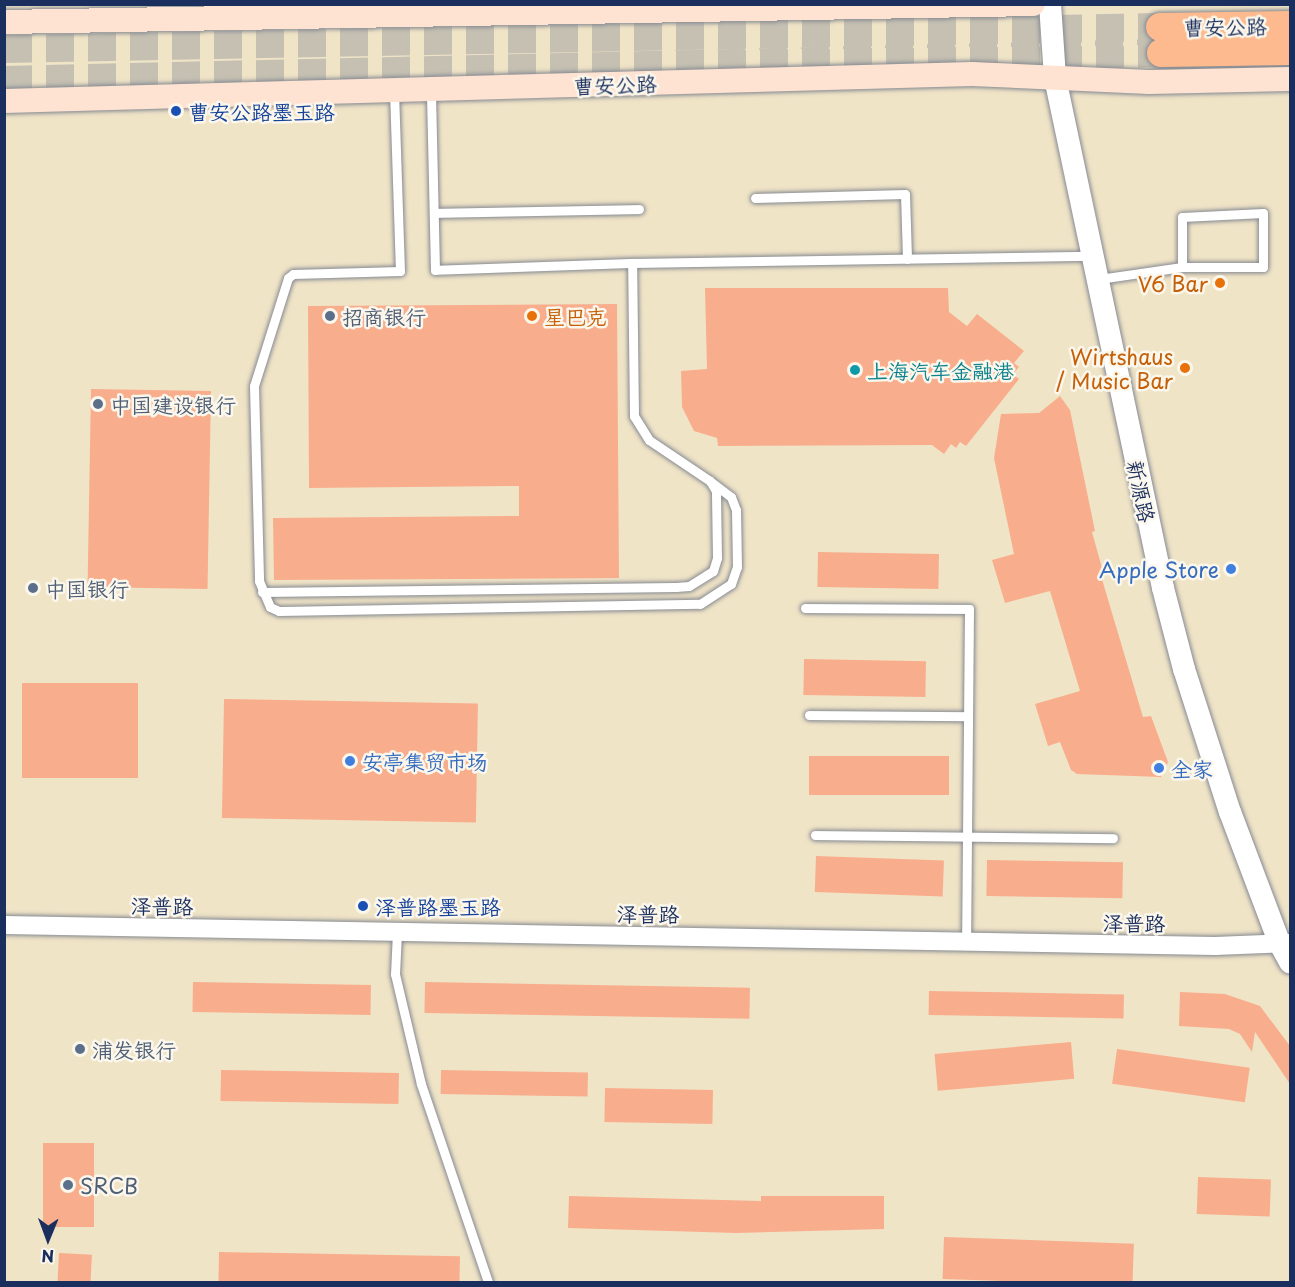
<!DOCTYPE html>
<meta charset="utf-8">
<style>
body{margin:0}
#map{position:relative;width:1295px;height:1287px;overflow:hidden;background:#f0e4c7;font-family:"Playpen Sans","LXGW WenKai TC",sans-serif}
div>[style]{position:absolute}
.building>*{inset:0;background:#f8ae8d;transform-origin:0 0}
.trunk-tunnel>*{height:28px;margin-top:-14px;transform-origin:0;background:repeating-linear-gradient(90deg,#c5c0b2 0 28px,transparent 0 42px)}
.roads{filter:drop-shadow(0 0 2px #868a92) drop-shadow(0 0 2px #868a92)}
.service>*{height:9px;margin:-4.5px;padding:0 4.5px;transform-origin:4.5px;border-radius:4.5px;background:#fff}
.minor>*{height:18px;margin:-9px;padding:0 9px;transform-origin:9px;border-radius:9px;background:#fff}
.tertiary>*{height:22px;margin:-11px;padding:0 11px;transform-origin:11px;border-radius:11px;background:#fff}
.secondary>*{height:24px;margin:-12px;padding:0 12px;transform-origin:12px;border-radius:12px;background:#fee3d2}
.trunk>*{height:28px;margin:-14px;padding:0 14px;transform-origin:14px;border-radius:14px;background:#fcba8e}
.dots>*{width:16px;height:16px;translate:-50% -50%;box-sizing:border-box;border:3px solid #fbf7ec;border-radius:50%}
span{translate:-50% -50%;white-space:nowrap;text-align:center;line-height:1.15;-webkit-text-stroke:5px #fbf7ec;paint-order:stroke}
.street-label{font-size:21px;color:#1b2f5e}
.transit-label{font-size:21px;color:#164399}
.left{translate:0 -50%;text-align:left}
.food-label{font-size:21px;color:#c56008}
.right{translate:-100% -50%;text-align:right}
.service-label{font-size:21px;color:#4e5e75}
.culture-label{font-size:21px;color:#0d838f}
.shop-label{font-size:21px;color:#366cbe}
.frame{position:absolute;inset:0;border:6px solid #1b2f5e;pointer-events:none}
.north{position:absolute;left:18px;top:1209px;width:60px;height:60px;-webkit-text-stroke:4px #fbf7ec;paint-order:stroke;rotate:181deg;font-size:16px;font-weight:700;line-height:24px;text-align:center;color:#1b2f5e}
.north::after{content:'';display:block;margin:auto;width:21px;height:27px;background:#1b2f5e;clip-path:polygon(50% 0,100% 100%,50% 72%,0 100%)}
</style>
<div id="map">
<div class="building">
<i style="clip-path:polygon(705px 288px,948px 288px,949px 312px,967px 326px,977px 314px,1024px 351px,1014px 363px,1019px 367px,1013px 374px,1019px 379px,966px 446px,960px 442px,956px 448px,951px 444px,944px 454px,932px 445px,718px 446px,717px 438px,694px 431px,682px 407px,681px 371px,707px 369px)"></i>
<i style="clip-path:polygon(617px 304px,619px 578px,274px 580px,273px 518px,519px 516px,519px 486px,309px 488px,308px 306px)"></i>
<i style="left:91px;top:389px;width:120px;height:198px;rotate:1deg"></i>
<i style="clip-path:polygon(1060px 396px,1070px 410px,1095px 531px,1092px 532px,1104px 575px,1101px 576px,1143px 717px,1151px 716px,1168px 762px,1161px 777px,1077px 774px,1071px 770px,1060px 742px,1048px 746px,1035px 704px,1080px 691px,1050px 591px,1005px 603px,992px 560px,1014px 554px,994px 458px,1001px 414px,1039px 413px)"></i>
<i style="left:818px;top:552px;width:121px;height:35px;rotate:1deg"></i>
<i style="left:804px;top:659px;width:122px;height:36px;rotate:1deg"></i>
<i style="left:22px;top:683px;width:116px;height:95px"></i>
<i style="left:224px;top:699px;width:254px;height:119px;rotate:1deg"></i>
<i style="left:809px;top:756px;width:140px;height:39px"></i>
<i style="left:816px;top:856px;width:128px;height:36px;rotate:2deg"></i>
<i style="left:987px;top:860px;width:136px;height:36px;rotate:1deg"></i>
<i style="left:193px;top:982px;width:178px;height:30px;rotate:1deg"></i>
<i style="left:425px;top:982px;width:325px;height:31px;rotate:1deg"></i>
<i style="left:929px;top:991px;width:195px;height:24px;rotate:1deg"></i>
<i style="clip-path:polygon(1180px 992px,1225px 994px,1260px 1006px,1290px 1046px,1290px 1084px,1255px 1032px,1252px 1052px,1240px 1034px,1229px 1029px,1179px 1026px)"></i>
<i style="left:1071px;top:1042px;width:37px;height:137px;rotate:85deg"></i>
<i style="left:1117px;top:1049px;width:134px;height:35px;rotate:8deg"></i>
<i style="left:221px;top:1070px;width:178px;height:31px;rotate:1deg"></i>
<i style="left:441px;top:1070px;width:147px;height:24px;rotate:1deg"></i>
<i style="left:605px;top:1088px;width:108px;height:34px;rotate:1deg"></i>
<i style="left:43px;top:1143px;width:51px;height:84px"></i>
<i style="left:1198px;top:1177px;width:73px;height:37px;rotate:2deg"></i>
<i style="clip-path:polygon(569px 1196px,761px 1201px,761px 1196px,884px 1196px,884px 1229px,736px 1233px,568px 1228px)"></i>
<i style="left:944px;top:1237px;width:190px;height:42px;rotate:2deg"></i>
<i style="left:219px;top:1252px;width:241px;height:30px;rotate:1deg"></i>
<i style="left:59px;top:1253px;width:33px;height:29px;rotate:3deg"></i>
</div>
<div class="trunk-tunnel">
<i style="left:4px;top:49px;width:1156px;rotate:-1.09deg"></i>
<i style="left:4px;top:80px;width:1157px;rotate:-1.34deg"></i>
</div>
<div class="roads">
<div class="service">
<i style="left:394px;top:91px;width:180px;rotate:88.1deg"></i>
<i style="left:400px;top:271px;width:107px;rotate:178.4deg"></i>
<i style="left:293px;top:274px;width:6px;rotate:141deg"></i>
<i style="left:288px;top:278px;width:113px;rotate:107.5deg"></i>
<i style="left:254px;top:386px;width:195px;rotate:88.5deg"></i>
<i style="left:259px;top:581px;width:28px;rotate:67deg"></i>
<i style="left:270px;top:607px;width:10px;rotate:24deg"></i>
<i style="left:279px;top:611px;width:421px;rotate:-1deg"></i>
<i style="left:700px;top:604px;width:37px;rotate:-33deg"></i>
<i style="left:731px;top:584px;width:18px;rotate:-71deg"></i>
<i style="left:737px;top:567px;width:57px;rotate:-91deg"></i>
<i style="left:736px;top:510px;width:14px;rotate:-111deg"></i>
<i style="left:731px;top:497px;width:26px;rotate:-143deg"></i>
<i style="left:755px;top:198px;width:150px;rotate:-1.5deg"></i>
<i style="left:905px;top:194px;width:65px;rotate:88.2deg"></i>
<i style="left:434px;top:213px;width:205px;rotate:-1.1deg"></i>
<i style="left:632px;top:263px;width:460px;rotate:-0.9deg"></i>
<i style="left:1099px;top:279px;width:84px;rotate:-8.2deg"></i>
<i style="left:1182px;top:267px;width:81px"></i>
<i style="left:1263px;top:267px;width:54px;rotate:-90deg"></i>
<i style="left:1263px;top:213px;width:81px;rotate:177.2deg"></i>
<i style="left:1182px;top:217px;width:50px;rotate:90deg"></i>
<i style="left:262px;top:592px;width:414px;rotate:-0.7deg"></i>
<i style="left:676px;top:587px;width:13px;rotate:-4deg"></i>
<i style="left:689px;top:586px;width:28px;rotate:-32deg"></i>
<i style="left:713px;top:571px;width:14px;rotate:-73deg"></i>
<i style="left:717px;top:558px;width:67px;rotate:-90.9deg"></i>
<i style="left:716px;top:491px;width:12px;rotate:-121deg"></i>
<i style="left:710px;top:481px;width:73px;rotate:-146.1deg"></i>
<i style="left:649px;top:440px;width:28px;rotate:-122deg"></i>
<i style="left:634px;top:416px;width:153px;rotate:-90.7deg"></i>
<i style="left:632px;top:263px;width:197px;rotate:178deg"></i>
<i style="left:435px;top:270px;width:180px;rotate:-91.3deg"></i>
<i style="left:805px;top:608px;width:164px;rotate:0.3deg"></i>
<i style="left:969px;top:609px;width:333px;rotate:90.5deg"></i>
<i style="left:809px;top:715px;width:159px;rotate:0.4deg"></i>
<i style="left:815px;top:835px;width:298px;rotate:0.6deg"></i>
<i style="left:397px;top:932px;width:42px;rotate:92.7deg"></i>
<i style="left:395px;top:974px;width:113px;rotate:76.7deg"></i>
<i style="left:421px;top:1084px;width:209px;rotate:71.3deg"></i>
</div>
<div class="minor">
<i style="left:4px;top:925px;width:1211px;rotate:0.99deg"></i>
<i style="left:1215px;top:946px;width:75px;rotate:-2.3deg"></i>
</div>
<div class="tertiary">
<i style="left:1050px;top:4px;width:74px;rotate:86.1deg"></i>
<i style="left:1055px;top:78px;width:521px;rotate:78.04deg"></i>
<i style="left:1163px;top:588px;width:84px;rotate:75.5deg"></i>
<i style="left:1184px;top:669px;width:150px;rotate:72.2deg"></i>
<i style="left:1230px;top:812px;width:141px;rotate:69.3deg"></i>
<i style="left:1280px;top:944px;width:21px;rotate:61deg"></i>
</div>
<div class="secondary">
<i style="left:4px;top:22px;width:1029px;rotate:-1deg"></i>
<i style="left:4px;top:101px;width:968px;rotate:-1.6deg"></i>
<i style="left:972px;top:74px;width:177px;rotate:2.6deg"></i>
<i style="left:1149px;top:82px;width:141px;rotate:-1.2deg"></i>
</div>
<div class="trunk">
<i style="left:1160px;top:27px;width:130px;rotate:-0.9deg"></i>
<i style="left:1161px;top:53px;width:129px;rotate:-0.9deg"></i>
</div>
</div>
<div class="dots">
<i style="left:176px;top:111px;background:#1a4fb4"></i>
<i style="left:1220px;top:283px;background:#e8710a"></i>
<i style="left:330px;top:316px;background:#5c6f8a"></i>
<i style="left:532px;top:316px;background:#e8710a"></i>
<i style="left:1185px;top:368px;background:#e8710a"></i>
<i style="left:855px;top:370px;background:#0f9aa8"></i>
<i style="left:98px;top:404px;background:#5c6f8a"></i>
<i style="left:1231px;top:569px;background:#3f7fe0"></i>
<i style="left:33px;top:588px;background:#5c6f8a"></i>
<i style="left:350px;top:761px;background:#3f7fe0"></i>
<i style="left:1159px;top:768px;background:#3f7fe0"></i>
<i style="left:363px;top:906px;background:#1a4fb4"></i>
<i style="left:80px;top:1049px;background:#5c6f8a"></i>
<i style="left:68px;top:1185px;background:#5c6f8a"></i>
</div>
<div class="street-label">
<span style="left:1225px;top:26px;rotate:-1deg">曹安公路</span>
<span style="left:615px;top:84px;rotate:-2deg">曹安公路</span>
<span style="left:1142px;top:491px;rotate:78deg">新源路</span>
<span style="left:162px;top:905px;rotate:1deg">泽普路</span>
<span style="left:648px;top:913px;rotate:1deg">泽普路</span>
<span style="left:1134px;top:922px;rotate:1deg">泽普路</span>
</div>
<div class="transit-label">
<span class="left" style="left:188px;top:111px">曹安公路墨玉路</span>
<span class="left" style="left:375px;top:906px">泽普路墨玉路</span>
</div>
<div class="food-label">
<span class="right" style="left:1208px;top:283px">V6 Bar</span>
<span class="left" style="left:544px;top:316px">星巴克</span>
<span class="right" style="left:1173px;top:368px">Wirtshaus<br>/ Music Bar</span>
</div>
<div class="service-label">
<span class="left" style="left:342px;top:316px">招商银行</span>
<span class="left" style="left:110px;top:404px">中国建设银行</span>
<span class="left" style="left:45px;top:588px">中国银行</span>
<span class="left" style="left:92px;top:1049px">浦发银行</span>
<span class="left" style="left:80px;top:1185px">SRCB</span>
</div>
<div class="culture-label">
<span class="left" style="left:867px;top:370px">上海汽车金融港</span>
</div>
<div class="shop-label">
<span class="right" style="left:1219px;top:569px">Apple Store</span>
<span class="left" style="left:362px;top:761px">安亭集贸市场</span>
<span class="left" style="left:1171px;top:768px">全家</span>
</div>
<div class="frame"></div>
<div class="north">N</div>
</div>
